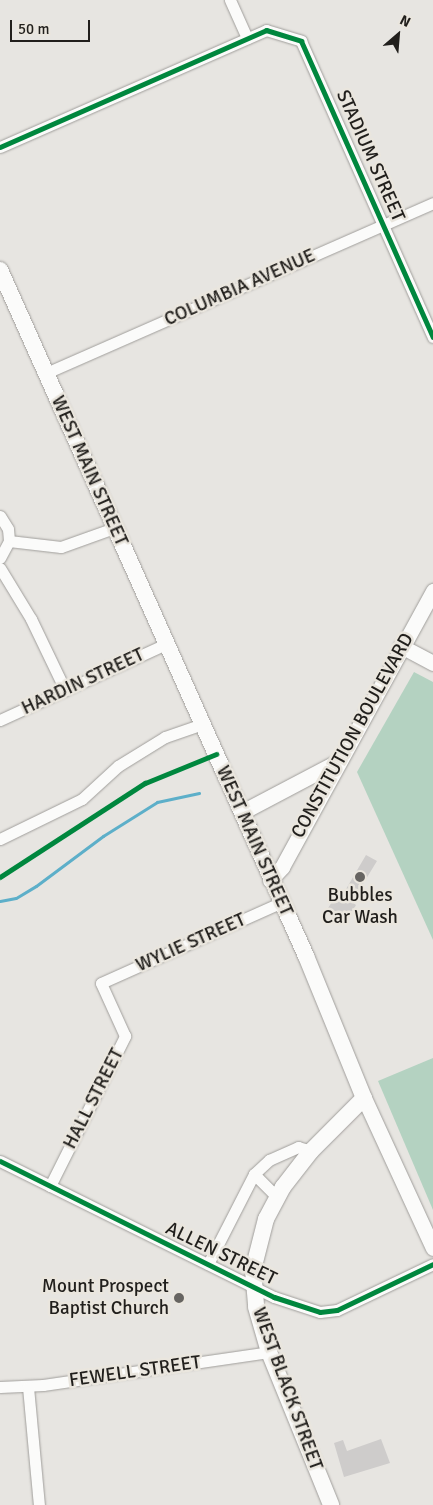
<!DOCTYPE html>
<style>
body{margin:0}
#map{position:relative;width:433px;height:1505px;overflow:hidden;background:#e7e5e1;font-family:Signika,sans-serif}
div>[style]{position:absolute}
.green>*{inset:0;background:#b4d2c1}
.stream>*{height:3px;margin:-1.5px;padding:0 1.5px;transform-origin:1.5px;border-radius:1.5px;background:#5dafc9}
.building>*{inset:0;background:#cecccb}
.roads{filter:drop-shadow(0 0 1px #a09e9b) drop-shadow(0 0 1px #a09e9b)}
.minor>*{height:11px;margin:-5.5px;padding:0 5.5px;transform-origin:5.5px;border-radius:5.5px;background:#fbfbfa}
.tertiary>*{height:15px;margin:-7.5px;padding:0 7.5px;transform-origin:7.5px;border-radius:7.5px;background:#fbfbfa}
.secondary>*{height:16px;margin:-8px;padding:0 8px;transform-origin:8px;border-radius:8px;background:#fbfbfa}
.cycleway>*{height:5px;margin:-2.5px;padding:0 2.5px;transform-origin:2.5px;border-radius:2.5px;background:#00873e}
.dots>*{width:14px;height:14px;translate:-50% -50%;box-sizing:border-box;border:2px solid #eae6de;border-radius:50%}
span{translate:-50% -50%;white-space:nowrap;text-align:center;line-height:1.15;-webkit-text-stroke:5px #eae6de;paint-order:stroke}
.street-label{font-size:19px;color:#211f1c}
.poi-label{font-size:19px;color:#211f1c}
.right{translate:-100% -50%;text-align:right}
.north{position:absolute;left:373px;top:10px;width:50px;height:50px;-webkit-text-stroke:4px #eae6de;paint-order:stroke;rotate:27deg;font-size:14px;font-weight:700;line-height:20px;text-align:center;color:#211f1c}
.north::after{content:'';display:block;margin:auto;width:18px;height:22px;background:#211f1c;clip-path:polygon(50% 0,100% 100%,50% 72%,0 100%)}
.scale{position:absolute;left:10px;top:20px;width:80px;height:22px;box-sizing:border-box;border:2px solid #211f1c;border-top:0;padding-left:6px;font-size:15px;line-height:18px;white-space:nowrap;color:#211f1c;-webkit-text-stroke:4px #eae6de;paint-order:stroke}
</style>
<div id="map">
<div class="green">
<i style="clip-path:polygon(414px 672px,433px 682px,433px 940px,357px 772px)"></i>
<i style="clip-path:polygon(433px 1058px,433px 1210px,378px 1081px)"></i>
</div>
<div class="stream">
<i style="left:0;top:901px;width:16px;rotate:-11deg"></i>
<i style="left:16px;top:898px;width:23px;rotate:-31deg"></i>
<i style="left:36px;top:886px;width:84px;rotate:-36.7deg"></i>
<i style="left:103px;top:836px;width:64px;rotate:-32.2deg"></i>
<i style="left:157px;top:802px;width:43px;rotate:-12.1deg"></i>
</div>
<div class="building">
<i style="clip-path:polygon(366px 855px,377px 861px,352px 902px,356px 905px,348px 919px,328px 908px,338px 893px,342px 896px)"></i>
<i style="clip-path:polygon(381px 1439px,390px 1463px,344px 1477px,334px 1443px,343px 1440px,347px 1451px)"></i>
</div>
<div class="roads">
<div class="minor">
<i style="left:230px;top:0;width:42px;rotate:65.9deg"></i>
<i style="left:0;top:147px;width:291px;rotate:-23.7deg"></i>
<i style="left:266px;top:30px;width:37px;rotate:17deg"></i>
<i style="left:301px;top:41px;width:324px;rotate:66deg"></i>
<i style="left:46px;top:373px;width:423px;rotate:-23.7deg"></i>
<i style="left:0;top:516px;width:15px;rotate:58deg"></i>
<i style="left:8px;top:529px;width:12px;rotate:85deg"></i>
<i style="left:9px;top:541px;width:19px;rotate:118deg"></i>
<i style="left:9px;top:541px;width:52px;rotate:6.6deg"></i>
<i style="left:61px;top:547px;width:56px;rotate:-19.7deg"></i>
<i style="left:0;top:568px;width:60px;rotate:58.7deg"></i>
<i style="left:31px;top:619px;width:79px;rotate:64.4deg"></i>
<i style="left:0;top:720px;width:183px;rotate:-24.6deg"></i>
<i style="left:0;top:839px;width:91px;rotate:-26deg"></i>
<i style="left:82px;top:799px;width:49px;rotate:-42.5deg"></i>
<i style="left:118px;top:766px;width:55px;rotate:-31.7deg"></i>
<i style="left:165px;top:737px;width:39px;rotate:-19deg"></i>
<i style="left:0;top:1161px;width:306px;rotate:26.4deg"></i>
<i style="left:274px;top:1297px;width:48px;rotate:18.1deg"></i>
<i style="left:320px;top:1312px;width:17px;rotate:-7deg"></i>
<i style="left:337px;top:1310px;width:106px;rotate:-25.6deg"></i>
<i style="left:254px;top:1174px;width:33px;rotate:45deg"></i>
<i style="left:50px;top:1186px;width:168px;rotate:-63.4deg"></i>
<i style="left:125px;top:1036px;width:58px;rotate:-114.4deg"></i>
<i style="left:101px;top:983px;width:196px;rotate:-24.1deg"></i>
<i style="left:208px;top:1264px;width:101px;rotate:-62.9deg"></i>
<i style="left:254px;top:1174px;width:21px;rotate:-43deg"></i>
<i style="left:269px;top:1160px;width:32px;rotate:-24deg"></i>
<i style="left:298px;top:1147px;width:14px;rotate:17deg"></i>
<i style="left:0;top:1387px;width:43px;rotate:-2.7deg"></i>
<i style="left:43px;top:1385px;width:228px;rotate:-8.3deg"></i>
<i style="left:28px;top:1387px;width:119px;rotate:84.7deg"></i>
</div>
<div class="tertiary">
<i style="left:401px;top:646px;width:36px;rotate:28deg"></i>
<i style="left:242px;top:812px;width:107px;rotate:-27.8deg"></i>
<i style="left:270px;top:880px;width:18px;rotate:-47deg"></i>
<i style="left:282px;top:867px;width:315px;rotate:-61.3deg"></i>
<i style="left:364px;top:1098px;width:165px;rotate:65.3deg"></i>
</div>
<div class="secondary">
<i style="left:0;top:270px;width:751px;rotate:65.96deg"></i>
<i style="left:306px;top:956px;width:153px;rotate:67.8deg"></i>
<i style="left:364px;top:1098px;width:75px;rotate:135deg"></i>
<i style="left:311px;top:1151px;width:46px;rotate:127.9deg"></i>
<i style="left:283px;top:1187px;width:36px;rotate:118deg"></i>
<i style="left:266px;top:1219px;width:53px;rotate:104.3deg"></i>
<i style="left:253px;top:1270px;width:37px;rotate:85deg"></i>
<i style="left:256px;top:1307px;width:47px;rotate:73.9deg"></i>
<i style="left:269px;top:1352px;width:165px;rotate:67.9deg"></i>
</div>
</div>
<div class="cycleway">
<i style="left:0;top:147px;width:291px;rotate:-23.7deg"></i>
<i style="left:266px;top:30px;width:37px;rotate:17deg"></i>
<i style="left:301px;top:41px;width:324px;rotate:66deg"></i>
<i style="left:0;top:877px;width:173px;rotate:-33deg"></i>
<i style="left:145px;top:783px;width:77px;rotate:-22.2deg"></i>
<i style="left:0;top:1161px;width:306px;rotate:26.4deg"></i>
<i style="left:274px;top:1297px;width:48px;rotate:18.1deg"></i>
<i style="left:320px;top:1312px;width:17px;rotate:-7deg"></i>
<i style="left:337px;top:1310px;width:106px;rotate:-25.6deg"></i>
</div>
<div class="dots">
<i style="left:360px;top:877px;background:#666461"></i>
<i style="left:179px;top:1298px;background:#666461"></i>
</div>
<div class="street-label">
<span style="left:370px;top:156px;rotate:66deg">STADIUM STREET</span>
<span style="left:240px;top:288px;rotate:-24deg">COLUMBIA AVENUE</span>
<span style="left:89px;top:471px;rotate:66deg">WEST MAIN STREET</span>
<span style="left:83px;top:682px;rotate:-25deg">HARDIN STREET</span>
<span style="left:353px;top:736px;rotate:-61deg">CONSTITUTION BOULEVARD</span>
<span style="left:254px;top:841px;rotate:66deg">WEST MAIN STREET</span>
<span style="left:191px;top:943px;rotate:-24deg">WYLIE STREET</span>
<span style="left:94px;top:1099px;rotate:-63deg">HALL STREET</span>
<span style="left:221px;top:1254px;rotate:26deg">ALLEN STREET</span>
<span style="left:135px;top:1372px;rotate:-8deg">FEWELL STREET</span>
<span style="left:287px;top:1389px;rotate:70deg">WEST BLACK STREET</span>
</div>
<div class="poi-label">
<span style="left:360px;top:907px">Bubbles<br>Car Wash</span>
<span class="right" style="left:169px;top:1298px">Mount Prospect<br>Baptist Church</span>
</div>
<div class="north">N</div>
<div class="scale">50 m</div>
</div>
